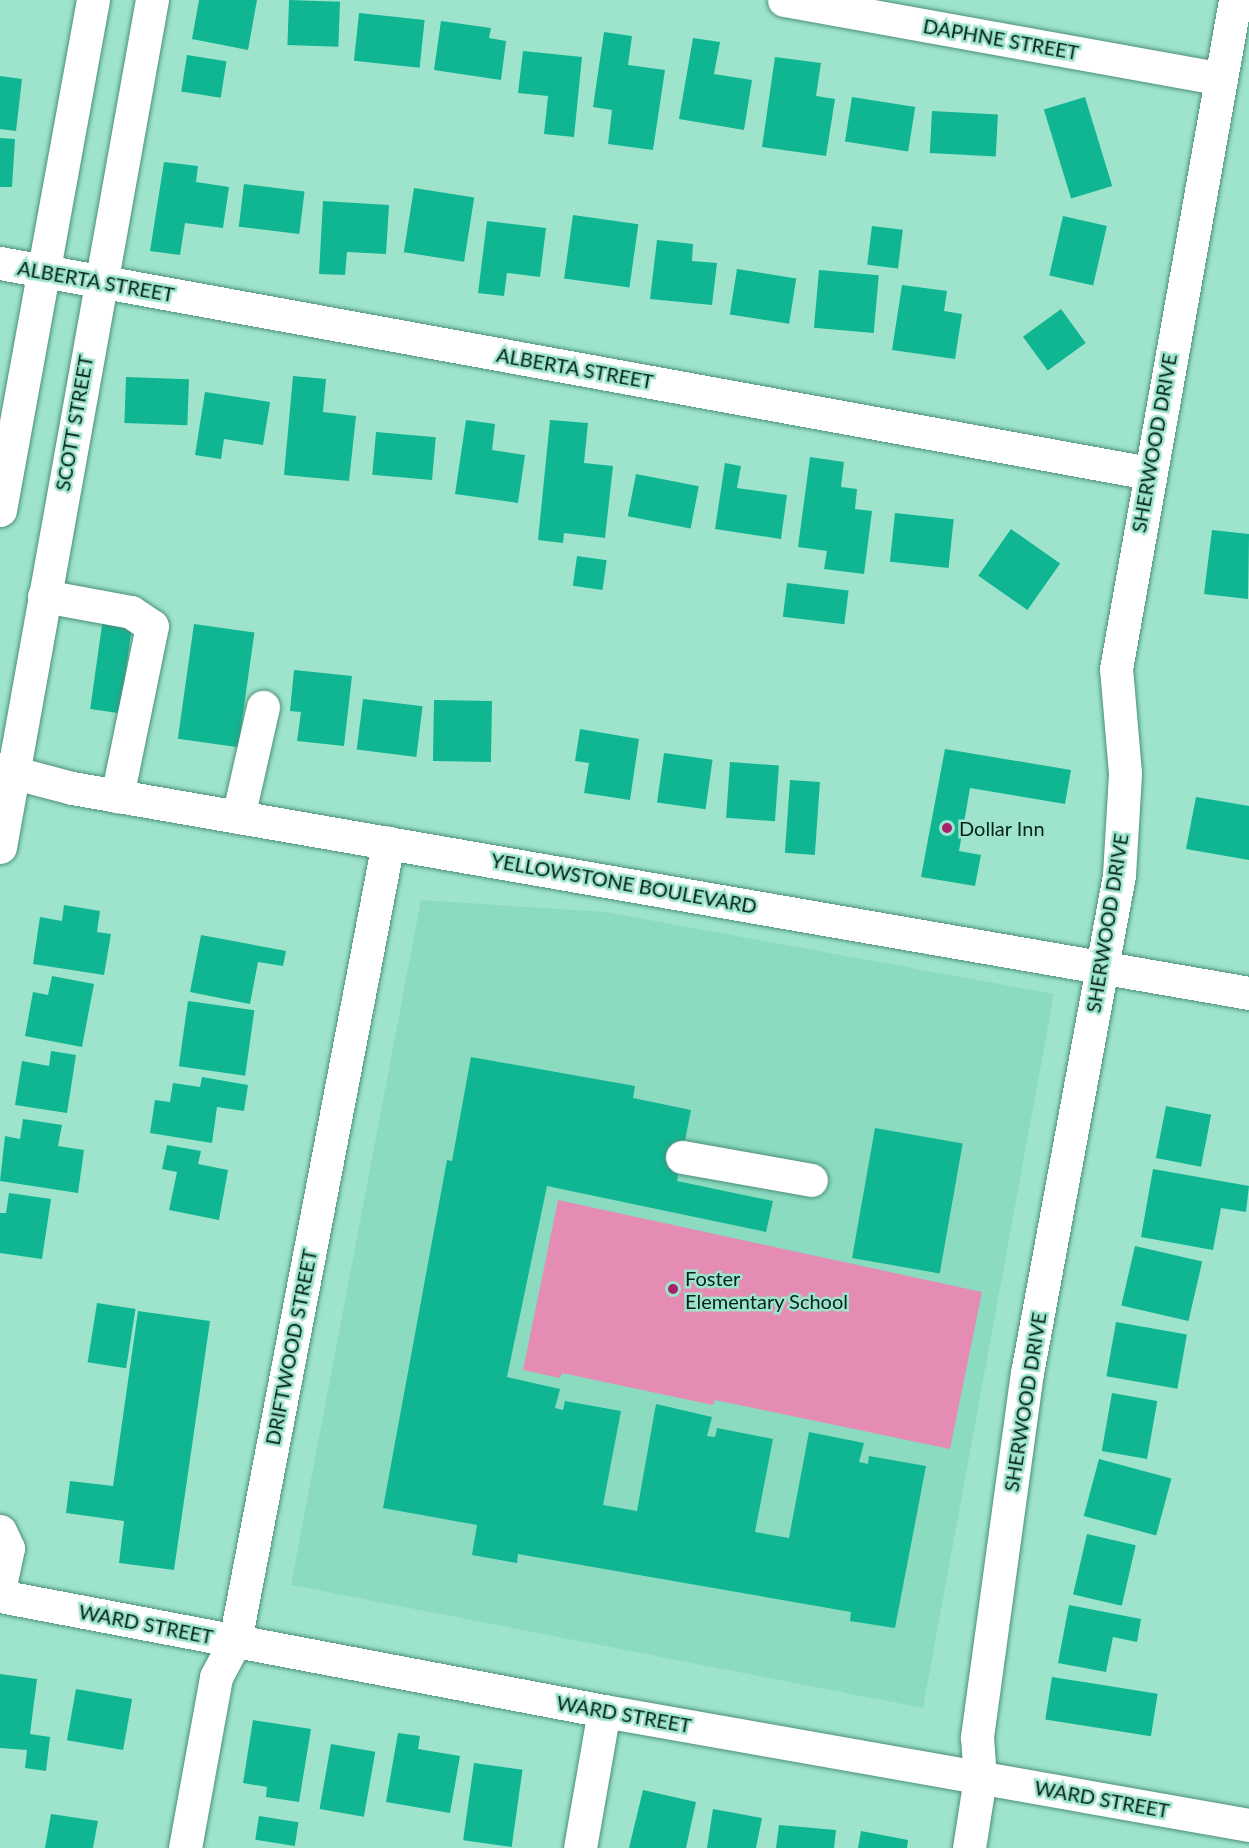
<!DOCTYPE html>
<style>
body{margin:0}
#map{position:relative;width:1249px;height:1848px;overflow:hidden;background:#9ee4cd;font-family:Lato,sans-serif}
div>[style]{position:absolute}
.built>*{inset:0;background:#8bdbc1}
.green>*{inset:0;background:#e48cb3}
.building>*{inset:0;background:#10b592;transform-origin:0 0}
.roads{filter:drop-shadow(0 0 2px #4b8f7a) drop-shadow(0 0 2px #4b8f7a)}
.minor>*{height:33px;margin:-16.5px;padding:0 16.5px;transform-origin:16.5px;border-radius:16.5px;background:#fff}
.major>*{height:33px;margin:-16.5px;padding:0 16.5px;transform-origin:16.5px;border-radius:16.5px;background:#fff}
.dots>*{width:16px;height:16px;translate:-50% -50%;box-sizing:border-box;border:3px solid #9ee4cd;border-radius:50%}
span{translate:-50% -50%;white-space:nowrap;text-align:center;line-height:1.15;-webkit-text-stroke:5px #9ee4cd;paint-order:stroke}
.street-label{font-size:20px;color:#06231b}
.poi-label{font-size:20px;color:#06231b}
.left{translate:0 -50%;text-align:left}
</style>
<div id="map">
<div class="built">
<i style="clip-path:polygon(421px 900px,606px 912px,1054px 994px,923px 1708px,291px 1585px)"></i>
</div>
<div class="green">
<i style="clip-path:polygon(558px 1200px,982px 1292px,950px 1449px,715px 1400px,713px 1405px,562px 1373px,560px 1378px,523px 1370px)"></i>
</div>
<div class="building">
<i style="clip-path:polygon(199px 0,257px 0,248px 50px,192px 39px)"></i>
<i style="left:289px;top:0;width:51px;height:45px;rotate:2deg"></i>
<i style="left:359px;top:13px;width:66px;height:48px;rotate:6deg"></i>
<i style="clip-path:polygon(441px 21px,491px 28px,489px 38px,506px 41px,501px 80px,434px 70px)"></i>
<i style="clip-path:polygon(604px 32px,632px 36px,628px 65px,665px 70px,653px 150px,608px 144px,612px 110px,593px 107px)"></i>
<i style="clip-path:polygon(693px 38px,720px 42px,714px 74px,752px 80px,744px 130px,679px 119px)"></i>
<i style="clip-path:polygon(523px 51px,582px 57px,574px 137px,544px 134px,548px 96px,518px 93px)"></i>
<i style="left:187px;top:55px;width:40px;height:37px;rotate:9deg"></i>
<i style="clip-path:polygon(775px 57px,821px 63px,816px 96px,835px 99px,826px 156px,762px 147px)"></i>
<i style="clip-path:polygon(0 76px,22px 79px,16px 131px,0 129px)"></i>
<i style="left:852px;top:97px;width:64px;height:45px;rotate:9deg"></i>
<i style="left:1085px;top:97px;width:93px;height:43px;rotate:73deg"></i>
<i style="left:932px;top:111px;width:66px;height:42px;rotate:3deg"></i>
<i style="clip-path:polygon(0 138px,15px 139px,12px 187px,0 187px)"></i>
<i style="clip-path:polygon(164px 162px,198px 166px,196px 182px,229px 187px,223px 228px,185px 223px,180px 255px,150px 251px)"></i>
<i style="left:244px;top:184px;width:61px;height:43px;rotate:7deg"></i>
<i style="left:414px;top:188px;width:61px;height:65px;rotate:9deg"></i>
<i style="clip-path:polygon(323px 201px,389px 205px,386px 254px,347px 252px,345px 275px,319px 274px)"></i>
<i style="left:573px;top:215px;width:66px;height:64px;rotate:8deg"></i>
<i style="left:1063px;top:216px;width:45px;height:61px;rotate:13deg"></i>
<i style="clip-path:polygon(487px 221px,546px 228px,540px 277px,507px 273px,504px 296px,478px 293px)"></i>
<i style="left:872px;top:226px;width:31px;height:39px;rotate:7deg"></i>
<i style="clip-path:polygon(657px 240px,693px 244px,692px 261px,717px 263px,712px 305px,650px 299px)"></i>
<i style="left:737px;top:269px;width:60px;height:46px;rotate:9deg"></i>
<i style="left:819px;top:270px;width:60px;height:58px;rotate:5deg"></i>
<i style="clip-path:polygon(902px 285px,947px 291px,944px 311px,962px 314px,955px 359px,892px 350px)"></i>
<i style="left:1061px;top:309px;width:42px;height:47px;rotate:54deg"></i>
<i style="clip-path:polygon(293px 376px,326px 379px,323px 412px,356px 416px,349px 481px,284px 475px)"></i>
<i style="left:126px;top:377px;width:63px;height:46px;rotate:2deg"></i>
<i style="clip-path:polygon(205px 392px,270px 402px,263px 445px,224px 439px,221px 459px,195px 455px)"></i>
<i style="clip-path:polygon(466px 420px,495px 424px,492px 450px,525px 455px,518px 503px,455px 494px)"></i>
<i style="clip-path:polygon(550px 420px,588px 423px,584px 463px,613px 466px,605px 538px,564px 533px,563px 543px,538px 540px)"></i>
<i style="left:376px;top:432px;width:60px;height:43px;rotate:5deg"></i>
<i style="clip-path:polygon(810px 457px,844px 462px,841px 487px,857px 489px,855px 509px,872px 511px,864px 574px,824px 569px,827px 551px,798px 547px)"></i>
<i style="clip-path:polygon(725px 463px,741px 466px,737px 488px,787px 495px,781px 539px,715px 529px)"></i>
<i style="left:636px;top:474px;width:64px;height:43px;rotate:11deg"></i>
<i style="left:895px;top:513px;width:59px;height:49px;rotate:6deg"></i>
<i style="left:1011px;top:529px;width:60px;height:57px;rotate:35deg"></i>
<i style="clip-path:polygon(1212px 530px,1249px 534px,1248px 599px,1204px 594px)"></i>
<i style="left:577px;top:556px;width:30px;height:30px;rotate:8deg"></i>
<i style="left:787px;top:583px;width:62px;height:34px;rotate:7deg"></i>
<i style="left:103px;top:618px;width:30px;height:92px;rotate:8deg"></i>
<i style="left:194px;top:624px;width:61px;height:116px;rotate:8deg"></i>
<i style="clip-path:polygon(294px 670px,352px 676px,344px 746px,297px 741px,301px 712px,290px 711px)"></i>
<i style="left:363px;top:699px;width:60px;height:51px;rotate:7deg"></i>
<i style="left:434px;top:700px;width:58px;height:61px;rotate:1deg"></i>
<i style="clip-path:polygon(580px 729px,639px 739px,630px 800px,584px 793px,589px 763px,575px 761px)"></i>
<i style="clip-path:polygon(945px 749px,1071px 770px,1065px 804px,970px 788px,959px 851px,981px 855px,975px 886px,921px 877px)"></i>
<i style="left:664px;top:753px;width:49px;height:50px;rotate:8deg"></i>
<i style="left:730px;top:762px;width:49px;height:56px;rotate:4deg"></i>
<i style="left:790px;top:780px;width:30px;height:73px;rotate:4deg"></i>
<i style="clip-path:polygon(1196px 797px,1249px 806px,1249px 860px,1186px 849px)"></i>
<i style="clip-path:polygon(64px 905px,100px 911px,97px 932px,111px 934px,104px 975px,33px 964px,40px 917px,62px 921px)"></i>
<i style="clip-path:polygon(201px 935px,286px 951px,283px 966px,258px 962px,250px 1004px,190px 992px)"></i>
<i style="clip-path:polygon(52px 976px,94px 984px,82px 1047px,25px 1036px,33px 992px,48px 995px)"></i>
<i style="left:188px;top:1001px;width:67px;height:66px;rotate:8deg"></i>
<i style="clip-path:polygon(51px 1051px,76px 1055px,67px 1113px,15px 1105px,22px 1061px,49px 1066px)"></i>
<i style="clip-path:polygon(471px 1057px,635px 1086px,633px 1098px,691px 1110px,677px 1181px,773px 1201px,766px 1232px,547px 1186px,507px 1377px,560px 1389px,555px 1408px,563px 1410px,565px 1401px,621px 1411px,603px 1505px,637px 1511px,656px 1404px,712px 1417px,707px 1436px,715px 1437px,717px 1428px,773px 1439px,755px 1532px,789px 1538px,809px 1432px,864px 1443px,859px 1462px,868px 1464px,869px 1456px,926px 1466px,895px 1628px,850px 1621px,851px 1612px,518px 1554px,517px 1563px,472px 1555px,477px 1525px,383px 1508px,447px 1160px,452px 1161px)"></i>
<i style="clip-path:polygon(202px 1077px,248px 1085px,244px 1111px,217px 1107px,212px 1143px,150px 1133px,155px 1100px,170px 1102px,173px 1083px,200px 1087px)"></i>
<i style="left:1166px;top:1106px;width:46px;height:53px;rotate:11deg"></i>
<i style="clip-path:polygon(23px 1119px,62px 1125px,58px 1146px,84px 1150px,78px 1193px,0 1181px,5px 1136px,20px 1139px)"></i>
<i style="left:875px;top:1128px;width:89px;height:132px;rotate:10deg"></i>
<i style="clip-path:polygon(167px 1145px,201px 1151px,198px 1164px,228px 1170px,219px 1220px,169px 1210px,177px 1172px,162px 1169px)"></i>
<i style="clip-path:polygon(1153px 1169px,1249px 1186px,1246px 1212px,1221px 1208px,1213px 1250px,1141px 1237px)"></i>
<i style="clip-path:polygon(9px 1193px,51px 1199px,42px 1259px,0 1253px,0 1213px,6px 1213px)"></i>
<i style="left:1135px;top:1246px;width:69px;height:61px;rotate:13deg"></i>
<i style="left:97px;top:1303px;width:39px;height:60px;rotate:9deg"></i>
<i style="clip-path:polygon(138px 1311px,210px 1321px,174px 1570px,119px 1563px,124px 1521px,66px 1513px,70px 1481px,113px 1486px)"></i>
<i style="left:1116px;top:1322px;width:72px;height:55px;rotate:10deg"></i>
<i style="left:1112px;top:1393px;width:46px;height:59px;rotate:10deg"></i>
<i style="left:1099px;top:1459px;width:75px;height:59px;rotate:15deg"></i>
<i style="left:1087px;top:1534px;width:50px;height:62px;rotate:13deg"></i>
<i style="clip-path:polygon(1069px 1605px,1141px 1619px,1137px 1642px,1113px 1637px,1106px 1672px,1058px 1663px)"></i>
<i style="clip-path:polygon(0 1674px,37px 1679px,30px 1734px,50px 1737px,46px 1771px,25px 1768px,27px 1750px,0 1748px)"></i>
<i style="left:1052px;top:1677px;width:107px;height:43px;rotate:9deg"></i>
<i style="left:76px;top:1689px;width:57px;height:52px;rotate:10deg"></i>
<i style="clip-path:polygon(253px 1720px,311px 1729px,299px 1802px,266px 1797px,267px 1787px,243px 1783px)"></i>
<i style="clip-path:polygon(398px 1733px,420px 1736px,418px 1749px,460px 1756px,450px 1813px,386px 1802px)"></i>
<i style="left:331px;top:1744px;width:45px;height:66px;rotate:10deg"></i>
<i style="left:474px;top:1763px;width:49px;height:78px;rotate:8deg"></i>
<i style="clip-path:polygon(643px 1790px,696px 1802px,686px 1848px,629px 1848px)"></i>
<i style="clip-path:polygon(713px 1809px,762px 1818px,756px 1848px,707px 1848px)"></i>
<i style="clip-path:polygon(51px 1814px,98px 1821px,93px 1848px,45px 1848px)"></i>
<i style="left:259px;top:1816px;width:40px;height:24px;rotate:9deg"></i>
<i style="clip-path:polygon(779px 1825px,836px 1830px,834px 1848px,776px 1848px)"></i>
<i style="clip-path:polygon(861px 1831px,908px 1840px,907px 1848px,858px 1848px)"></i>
</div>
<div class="roads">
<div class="minor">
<i style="left:784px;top:0;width:442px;rotate:10.2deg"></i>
<i style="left:0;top:263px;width:1168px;rotate:10.36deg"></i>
<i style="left:44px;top:596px;width:88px;rotate:10.4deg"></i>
<i style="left:131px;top:612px;width:25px;rotate:34deg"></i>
<i style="left:152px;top:626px;width:174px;rotate:101.6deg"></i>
<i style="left:0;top:769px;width:74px;rotate:14.8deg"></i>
<i style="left:72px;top:788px;width:1195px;rotate:9.88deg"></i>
<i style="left:238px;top:817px;width:113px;rotate:-77.2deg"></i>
<i style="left:682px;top:1157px;width:131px;rotate:10.1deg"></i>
<i style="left:0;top:1531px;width:19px;rotate:65deg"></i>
<i style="left:8px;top:1548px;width:39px;rotate:102deg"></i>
<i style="left:0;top:1596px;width:615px;rotate:10.78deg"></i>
<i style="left:604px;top:1711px;width:655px;rotate:10.02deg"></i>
<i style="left:185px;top:1848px;width:174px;rotate:-79.7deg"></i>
<i style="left:216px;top:1677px;width:41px;rotate:-62.2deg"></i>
<i style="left:235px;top:1641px;width:813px;rotate:-79.15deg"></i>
<i style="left:580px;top:1848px;width:139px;rotate:-80.1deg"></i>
<i style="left:969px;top:1848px;width:71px;rotate:-81.1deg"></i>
<i style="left:980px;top:1778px;width:41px;rotate:-94.2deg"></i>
<i style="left:977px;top:1737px;width:367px;rotate:-82.2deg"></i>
<i style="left:1027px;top:1373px;width:506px;rotate:-79.53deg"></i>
<i style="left:1119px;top:875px;width:102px;rotate:-86.6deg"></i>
<i style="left:1125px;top:773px;width:104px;rotate:-94.9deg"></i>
<i style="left:1116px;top:669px;width:680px;rotate:-79.91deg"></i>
</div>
<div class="major">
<i style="left:0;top:510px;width:518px;rotate:-79.67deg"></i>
<i style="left:0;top:847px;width:861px;rotate:-79.83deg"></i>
</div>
</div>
<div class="dots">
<i style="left:947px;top:828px;background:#a6206b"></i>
<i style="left:673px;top:1289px;background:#a6206b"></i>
</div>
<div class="street-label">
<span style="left:1001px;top:39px;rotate:10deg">DAPHNE STREET</span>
<span style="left:96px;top:281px;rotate:10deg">ALBERTA STREET</span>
<span style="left:575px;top:368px;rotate:10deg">ALBERTA STREET</span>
<span style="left:74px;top:423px;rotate:-80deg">SCOTT STREET</span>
<span style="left:1154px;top:443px;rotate:-80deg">SHERWOOD DRIVE</span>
<span style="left:624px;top:883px;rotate:10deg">YELLOWSTONE BOULEVARD</span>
<span style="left:1107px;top:923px;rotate:-81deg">SHERWOOD DRIVE</span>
<span style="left:291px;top:1347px;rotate:-79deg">DRIFTWOOD STREET</span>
<span style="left:1025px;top:1402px;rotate:-81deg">SHERWOOD DRIVE</span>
<span style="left:146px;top:1624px;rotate:11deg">WARD STREET</span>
<span style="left:624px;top:1714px;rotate:10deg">WARD STREET</span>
<span style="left:1102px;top:1799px;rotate:10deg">WARD STREET</span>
</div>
<div class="poi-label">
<span class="left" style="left:959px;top:828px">Dollar Inn</span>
<span class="left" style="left:685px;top:1290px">Foster<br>Elementary School</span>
</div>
</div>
